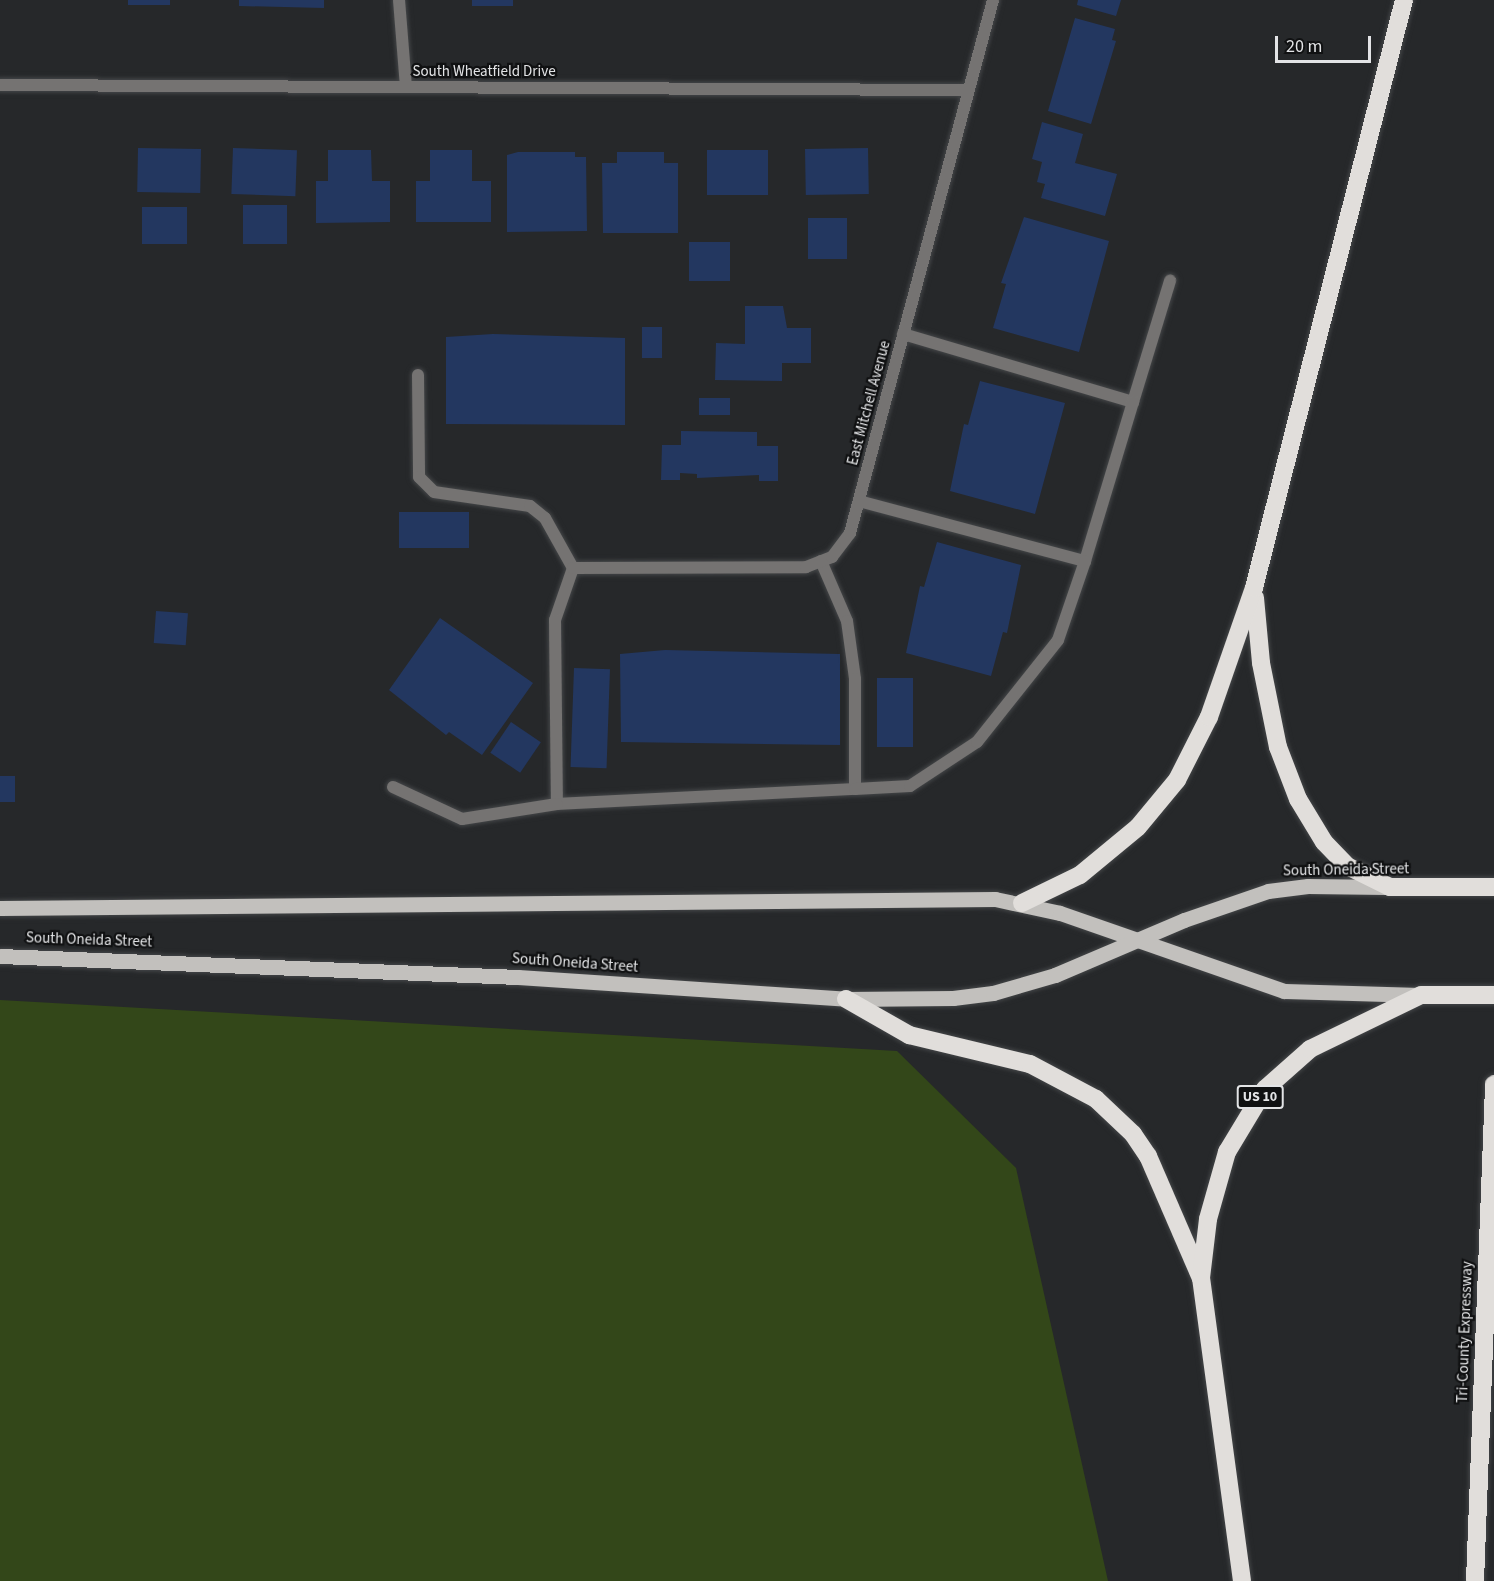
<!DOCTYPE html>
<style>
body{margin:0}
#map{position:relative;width:1494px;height:1581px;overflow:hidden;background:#26282a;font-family:"Source Sans 3",sans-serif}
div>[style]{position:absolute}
.green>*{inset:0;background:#334719}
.building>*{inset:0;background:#233760;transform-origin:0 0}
.roads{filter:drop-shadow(0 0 2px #444648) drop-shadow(0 0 2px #444648)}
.lane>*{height:12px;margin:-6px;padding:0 6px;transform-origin:6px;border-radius:6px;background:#757372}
.street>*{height:12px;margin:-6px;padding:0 6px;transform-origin:6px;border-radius:6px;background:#757372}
.primary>*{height:15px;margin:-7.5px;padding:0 7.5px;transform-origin:7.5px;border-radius:7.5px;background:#c2c0bd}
.highway>*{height:18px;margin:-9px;padding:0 9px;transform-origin:9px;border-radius:9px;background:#e1dedb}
span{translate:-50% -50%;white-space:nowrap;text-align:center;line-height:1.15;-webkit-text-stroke:4.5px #101112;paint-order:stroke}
.shield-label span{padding:2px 4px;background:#101112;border:2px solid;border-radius:4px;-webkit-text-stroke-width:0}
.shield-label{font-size:14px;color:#e3e4e6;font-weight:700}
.street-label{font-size:15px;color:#e3e4e6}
.scale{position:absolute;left:1275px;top:36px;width:96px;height:27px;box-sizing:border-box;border:3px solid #e3e4e6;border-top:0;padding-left:8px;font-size:18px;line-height:21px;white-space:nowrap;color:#e3e4e6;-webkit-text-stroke:4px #101112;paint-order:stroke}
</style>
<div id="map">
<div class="green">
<i style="clip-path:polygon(0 1000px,897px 1051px,1016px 1168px,1108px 1581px,0 1581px)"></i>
</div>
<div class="building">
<i style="left:128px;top:0;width:42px;height:5px"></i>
<i style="clip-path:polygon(239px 0,324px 0,324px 8px,239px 6px)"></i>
<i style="left:472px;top:0;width:41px;height:6px"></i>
<i style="clip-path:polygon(1078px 0,1121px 0,1116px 16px,1077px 5px)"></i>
<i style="clip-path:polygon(1075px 18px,1115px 29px,1112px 40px,1116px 41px,1091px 124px,1048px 111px)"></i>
<i style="clip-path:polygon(1042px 122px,1083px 134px,1075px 163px,1117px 174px,1105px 216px,1041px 198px,1045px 184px,1037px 182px,1042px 162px,1032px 159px)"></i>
<i style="left:138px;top:148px;width:63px;height:44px;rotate:1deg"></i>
<i style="left:233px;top:148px;width:64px;height:46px;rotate:2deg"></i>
<i style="left:868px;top:148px;width:46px;height:63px;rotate:89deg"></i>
<i style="clip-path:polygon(328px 150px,371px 150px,372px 181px,390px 181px,390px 222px,316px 223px,316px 181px,328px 181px)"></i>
<i style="clip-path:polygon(430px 150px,472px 150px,472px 181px,491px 181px,491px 222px,416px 222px,416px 181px,430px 181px)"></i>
<i style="left:707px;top:150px;width:61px;height:45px"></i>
<i style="clip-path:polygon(518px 152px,575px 152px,575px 157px,586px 157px,587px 231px,507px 232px,507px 155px)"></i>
<i style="clip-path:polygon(617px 152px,664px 152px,664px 163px,678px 163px,678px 233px,603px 233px,602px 163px,617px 163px)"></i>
<i style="left:287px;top:205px;width:39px;height:44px;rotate:90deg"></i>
<i style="left:142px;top:207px;width:45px;height:37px"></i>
<i style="clip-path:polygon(1024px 217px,1109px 241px,1079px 352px,993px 328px,1006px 284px,1001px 283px)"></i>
<i style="left:808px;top:218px;width:39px;height:41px"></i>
<i style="left:689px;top:242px;width:41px;height:39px"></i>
<i style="clip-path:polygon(745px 306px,783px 306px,787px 328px,811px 328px,811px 363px,782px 363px,782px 381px,715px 380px,716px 343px,745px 344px)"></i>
<i style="left:642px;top:327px;width:20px;height:31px"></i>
<i style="clip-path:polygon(493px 334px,625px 338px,625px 425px,446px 424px,446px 337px)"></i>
<i style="clip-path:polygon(980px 381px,1065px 403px,1035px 514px,950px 491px,964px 424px,968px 425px)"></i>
<i style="left:699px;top:398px;width:31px;height:17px"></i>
<i style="clip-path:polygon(681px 431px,757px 432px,757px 446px,778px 446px,778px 481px,759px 481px,759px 475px,697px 478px,697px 474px,680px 473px,680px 480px,661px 480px,662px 445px,681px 445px)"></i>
<i style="left:399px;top:512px;width:70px;height:36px"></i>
<i style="clip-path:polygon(937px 542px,1021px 565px,1007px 633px,1003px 632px,991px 676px,906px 653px,920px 586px,924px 587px)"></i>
<i style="left:156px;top:611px;width:32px;height:32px;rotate:4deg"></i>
<i style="clip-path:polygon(440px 618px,533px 683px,482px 755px,449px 732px,446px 735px,389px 690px)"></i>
<i style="clip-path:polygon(665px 650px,840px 654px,840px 745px,621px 742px,620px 654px)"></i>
<i style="left:574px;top:668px;width:36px;height:99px;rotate:2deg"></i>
<i style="left:877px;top:678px;width:36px;height:69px"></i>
<i style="left:511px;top:722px;width:36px;height:37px;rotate:34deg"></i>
<i style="left:0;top:776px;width:15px;height:26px"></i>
</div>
<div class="roads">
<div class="lane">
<i style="left:903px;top:334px;width:240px;rotate:16.5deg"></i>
<i style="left:1133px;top:402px;width:127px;rotate:-73deg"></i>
<i style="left:418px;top:375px;width:102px;rotate:89.4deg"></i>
<i style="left:419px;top:477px;width:21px;rotate:45deg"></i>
<i style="left:434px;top:492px;width:97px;rotate:8.3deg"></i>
<i style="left:530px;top:506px;width:19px;rotate:39deg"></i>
<i style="left:545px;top:518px;width:57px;rotate:60.8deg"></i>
<i style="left:573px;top:568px;width:55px;rotate:109.1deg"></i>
<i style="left:555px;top:620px;width:184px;rotate:89.4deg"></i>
<i style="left:557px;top:804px;width:298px;rotate:-2.9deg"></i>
<i style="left:859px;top:501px;width:234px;rotate:14.9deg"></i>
<i style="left:1085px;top:561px;width:166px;rotate:-73.2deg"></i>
<i style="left:821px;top:561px;width:65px;rotate:66.6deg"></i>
<i style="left:847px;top:621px;width:59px;rotate:82.1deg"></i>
<i style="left:855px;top:679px;width:110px;rotate:90deg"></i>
<i style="left:855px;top:789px;width:55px;rotate:-3.1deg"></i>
<i style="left:910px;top:786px;width:80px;rotate:-33.3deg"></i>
<i style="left:977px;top:742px;width:130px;rotate:-51.5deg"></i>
<i style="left:1058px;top:640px;width:83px;rotate:-71.1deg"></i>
<i style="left:393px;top:787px;width:76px;rotate:24.9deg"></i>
<i style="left:462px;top:819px;width:96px;rotate:-9deg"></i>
</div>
<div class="street">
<i style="left:399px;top:0;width:87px;rotate:85.4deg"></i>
<i style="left:0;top:85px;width:968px;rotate:0.3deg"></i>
<i style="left:573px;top:568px;width:233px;rotate:-0.2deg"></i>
<i style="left:806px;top:567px;width:28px;rotate:-21deg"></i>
<i style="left:832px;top:557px;width:30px;rotate:-53deg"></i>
<i style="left:850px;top:533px;width:552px;rotate:-74.98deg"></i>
</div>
<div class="primary">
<i style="left:0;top:908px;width:995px;rotate:-0.52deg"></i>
<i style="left:995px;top:899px;width:66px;rotate:12.2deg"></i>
<i style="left:1060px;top:913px;width:237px;rotate:19.2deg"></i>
<i style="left:1284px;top:991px;width:137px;rotate:1.7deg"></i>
<i style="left:0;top:956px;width:518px;rotate:2.32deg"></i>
<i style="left:518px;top:977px;width:329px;rotate:3.8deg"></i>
<i style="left:846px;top:999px;width:107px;rotate:-0.5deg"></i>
<i style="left:953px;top:998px;width:40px;rotate:-7.1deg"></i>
<i style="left:993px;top:993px;width:65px;rotate:-16.2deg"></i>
<i style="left:1055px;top:975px;width:140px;rotate:-23.1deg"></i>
<i style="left:1184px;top:920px;width:89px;rotate:-19deg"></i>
<i style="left:1268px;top:891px;width:40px;rotate:-7.1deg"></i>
<i style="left:1308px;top:886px;width:78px;rotate:0.7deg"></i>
</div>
<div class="highway">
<i style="left:1255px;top:598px;width:65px;rotate:84.7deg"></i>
<i style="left:1261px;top:663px;width:86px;rotate:78.6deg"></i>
<i style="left:1278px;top:747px;width:56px;rotate:69deg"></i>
<i style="left:1298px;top:799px;width:50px;rotate:58.8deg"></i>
<i style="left:1324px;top:842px;width:33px;rotate:46deg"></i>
<i style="left:1347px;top:866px;width:48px;rotate:26deg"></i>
<i style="left:1390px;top:887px;width:104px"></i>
<i style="left:1022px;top:903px;width:64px;rotate:-25.8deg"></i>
<i style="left:1080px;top:875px;width:75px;rotate:-39.6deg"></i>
<i style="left:1138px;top:827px;width:61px;rotate:-50.3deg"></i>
<i style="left:1177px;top:780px;width:71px;rotate:-63.1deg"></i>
<i style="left:1209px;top:717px;width:137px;rotate:-70.8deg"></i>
<i style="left:1254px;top:588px;width:607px;rotate:-75.69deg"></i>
<i style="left:846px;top:999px;width:73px;rotate:29.7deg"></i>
<i style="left:909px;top:1035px;width:124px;rotate:13.5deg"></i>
<i style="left:1030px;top:1064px;width:75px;rotate:27.9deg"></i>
<i style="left:1096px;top:1099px;width:51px;rotate:43.4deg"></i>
<i style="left:1133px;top:1134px;width:27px;rotate:56deg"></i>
<i style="left:1148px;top:1156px;width:131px;rotate:66.6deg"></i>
<i style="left:1242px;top:1581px;width:306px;rotate:-97.7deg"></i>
<i style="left:1201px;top:1278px;width:59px;rotate:-83.2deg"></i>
<i style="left:1208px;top:1219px;width:70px;rotate:-74.2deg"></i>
<i style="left:1227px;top:1152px;width:74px;rotate:-58.9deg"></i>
<i style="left:1265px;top:1089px;width:60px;rotate:-41.6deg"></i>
<i style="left:1310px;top:1049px;width:123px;rotate:-25.9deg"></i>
<i style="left:1421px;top:995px;width:73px"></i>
<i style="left:1475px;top:1581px;width:497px;rotate:-87.8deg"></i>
</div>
</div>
<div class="shield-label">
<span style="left:1260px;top:1097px">US 10</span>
</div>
<div class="street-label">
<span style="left:484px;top:72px">South Wheatfield Drive</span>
<span style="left:869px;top:403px;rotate:-75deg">East Mitchell Avenue</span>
<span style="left:1346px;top:870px;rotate:-1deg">South Oneida Street</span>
<span style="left:89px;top:940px;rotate:2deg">South Oneida Street</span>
<span style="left:575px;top:963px;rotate:4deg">South Oneida Street</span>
<span style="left:1465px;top:1332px;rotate:-88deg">Tri-County Expressway</span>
</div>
<div class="scale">20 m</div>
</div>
